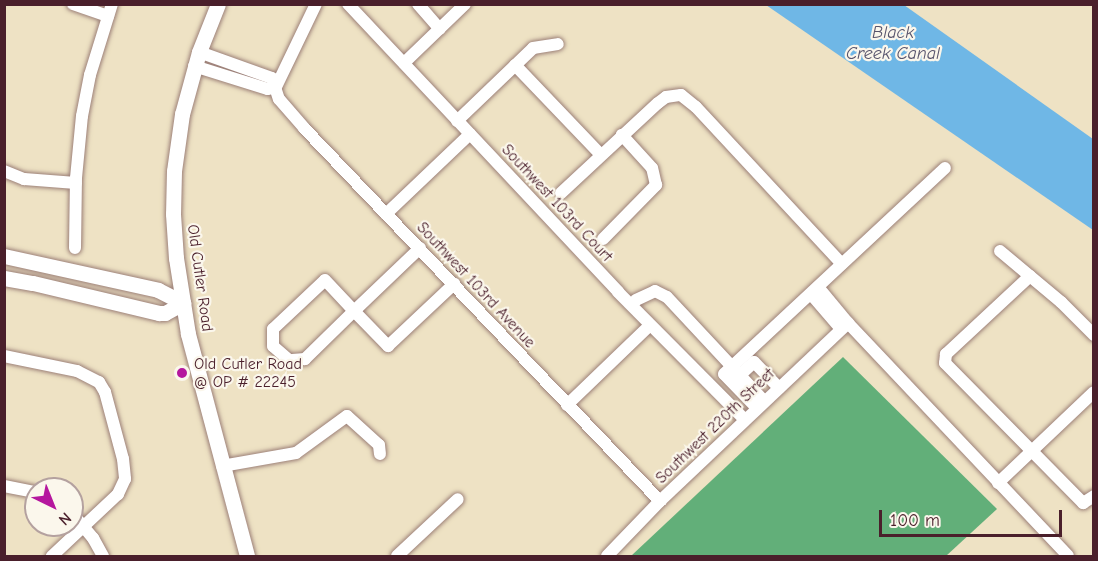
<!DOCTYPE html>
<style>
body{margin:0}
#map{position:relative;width:1098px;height:561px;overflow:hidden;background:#eee2c4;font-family:"Comic Neue",sans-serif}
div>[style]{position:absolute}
.forest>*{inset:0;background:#62af79}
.water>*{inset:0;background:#6fb7e6}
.roads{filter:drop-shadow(0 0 2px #9c8078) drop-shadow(0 0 2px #9c8078)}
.minor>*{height:12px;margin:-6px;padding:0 6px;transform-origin:6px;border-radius:6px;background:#fff}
.tertiary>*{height:15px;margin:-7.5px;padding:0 7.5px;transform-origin:7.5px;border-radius:7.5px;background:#fff}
.dots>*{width:16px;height:16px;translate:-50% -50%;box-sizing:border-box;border:3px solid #fbf7ec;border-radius:50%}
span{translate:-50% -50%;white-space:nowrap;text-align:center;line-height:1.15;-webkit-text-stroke:4.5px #fbf7ec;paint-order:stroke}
.street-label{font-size:16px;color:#4a1f2b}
.poi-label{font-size:16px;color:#4a1f2b}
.left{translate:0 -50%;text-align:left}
.water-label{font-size:18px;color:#57546c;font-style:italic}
.frame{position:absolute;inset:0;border:6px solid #4a1f2b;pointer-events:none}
.north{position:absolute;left:24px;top:477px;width:60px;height:60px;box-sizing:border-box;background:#fbf7ec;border:2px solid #b4a19f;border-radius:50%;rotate:137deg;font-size:16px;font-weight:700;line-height:24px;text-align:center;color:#4a1f2b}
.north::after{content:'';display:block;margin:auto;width:21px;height:27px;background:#b5179e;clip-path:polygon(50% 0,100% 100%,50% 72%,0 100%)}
.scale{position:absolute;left:879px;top:510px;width:183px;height:27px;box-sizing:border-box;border:3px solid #4a1f2b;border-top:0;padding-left:8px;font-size:18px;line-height:21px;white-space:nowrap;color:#4a1f2b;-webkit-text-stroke:4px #fbf7ec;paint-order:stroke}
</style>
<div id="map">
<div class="forest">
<i style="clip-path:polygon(843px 357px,997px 509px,946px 556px,631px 556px)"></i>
</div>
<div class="water">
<i style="clip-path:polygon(766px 5px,904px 5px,1093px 139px,1093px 230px)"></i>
</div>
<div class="roads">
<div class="minor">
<i style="left:73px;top:4px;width:37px;rotate:19deg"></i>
<i style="left:348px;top:4px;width:395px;rotate:46.8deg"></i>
<i style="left:618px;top:292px;width:180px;rotate:45.2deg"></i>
<i style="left:418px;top:4px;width:33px;rotate:49deg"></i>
<i style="left:199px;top:52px;width:77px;rotate:19.6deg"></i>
<i style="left:272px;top:78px;width:22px;rotate:72deg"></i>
<i style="left:279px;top:99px;width:38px;rotate:49deg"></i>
<i style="left:304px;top:128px;width:516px;rotate:46.34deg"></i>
<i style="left:404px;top:63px;width:85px;rotate:-44deg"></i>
<i style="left:515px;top:65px;width:124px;rotate:46.3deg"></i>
<i style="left:194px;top:66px;width:77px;rotate:17.3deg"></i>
<i style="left:268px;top:89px;width:8px;rotate:-14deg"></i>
<i style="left:276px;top:87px;width:92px;rotate:-64.3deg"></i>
<i style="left:457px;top:121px;width:105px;rotate:-43.8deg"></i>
<i style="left:533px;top:48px;width:25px;rotate:-9deg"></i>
<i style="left:4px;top:171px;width:22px;rotate:22deg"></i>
<i style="left:24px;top:179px;width:52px;rotate:4.4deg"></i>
<i style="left:561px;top:193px;width:132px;rotate:-42.9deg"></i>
<i style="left:658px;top:103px;width:10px;rotate:-37deg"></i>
<i style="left:666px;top:97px;width:15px;rotate:-8deg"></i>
<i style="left:681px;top:95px;width:19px;rotate:39deg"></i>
<i style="left:696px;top:107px;width:214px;rotate:47.1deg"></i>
<i style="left:386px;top:214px;width:116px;rotate:-43.6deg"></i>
<i style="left:603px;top:239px;width:76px;rotate:-45.5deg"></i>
<i style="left:656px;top:185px;width:17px;rotate:-103deg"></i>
<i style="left:652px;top:168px;width:45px;rotate:-132.3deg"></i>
<i style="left:75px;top:248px;width:70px;rotate:-89.2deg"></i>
<i style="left:76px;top:178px;width:62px;rotate:-84.5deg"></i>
<i style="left:82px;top:116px;width:42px;rotate:-79deg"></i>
<i style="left:90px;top:75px;width:74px;rotate:-72.8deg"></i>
<i style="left:420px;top:248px;width:91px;rotate:136.3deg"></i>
<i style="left:354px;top:311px;width:69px;rotate:135.6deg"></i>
<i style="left:305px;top:359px;width:16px;rotate:176deg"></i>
<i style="left:289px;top:360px;width:21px;rotate:-139deg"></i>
<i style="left:273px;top:346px;width:17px;rotate:-90deg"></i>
<i style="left:273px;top:329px;width:71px;rotate:-43.3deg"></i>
<i style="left:325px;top:280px;width:42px;rotate:46.9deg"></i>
<i style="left:354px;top:311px;width:49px;rotate:45.8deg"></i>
<i style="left:388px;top:346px;width:91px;rotate:-43.2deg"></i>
<i style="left:1000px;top:251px;width:80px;rotate:39.9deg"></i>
<i style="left:1061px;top:302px;width:47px;rotate:45deg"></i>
<i style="left:1030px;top:276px;width:115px;rotate:137.1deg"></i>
<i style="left:946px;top:354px;width:9px;rotate:96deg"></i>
<i style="left:945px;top:363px;width:197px;rotate:45.4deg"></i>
<i style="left:1083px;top:503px;width:13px;rotate:-32deg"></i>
<i style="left:818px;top:287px;width:47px;rotate:50.2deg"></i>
<i style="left:848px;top:323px;width:320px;rotate:46.6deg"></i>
<i style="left:811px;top:294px;width:46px;rotate:49.4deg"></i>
<i style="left:636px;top:300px;width:21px;rotate:-25deg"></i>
<i style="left:655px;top:291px;width:13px;rotate:27deg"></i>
<i style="left:667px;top:297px;width:142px;rotate:47deg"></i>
<i style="left:4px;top:356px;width:75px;rotate:11.6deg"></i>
<i style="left:77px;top:371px;width:25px;rotate:27deg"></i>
<i style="left:99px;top:382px;width:12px;rotate:59deg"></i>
<i style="left:105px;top:392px;width:69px;rotate:75deg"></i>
<i style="left:123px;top:459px;width:20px;rotate:84deg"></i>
<i style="left:125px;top:479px;width:17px;rotate:115deg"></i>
<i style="left:118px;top:494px;width:91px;rotate:136.8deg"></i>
<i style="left:740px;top:375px;width:19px;rotate:-43deg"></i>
<i style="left:754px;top:362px;width:36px;rotate:46deg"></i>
<i style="left:567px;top:405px;width:115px;rotate:-43.9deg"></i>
<i style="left:757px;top:408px;width:47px;rotate:-134.1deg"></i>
<i style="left:724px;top:374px;width:302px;rotate:-43deg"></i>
<i style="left:222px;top:466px;width:75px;rotate:-10deg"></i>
<i style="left:296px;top:453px;width:63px;rotate:-36deg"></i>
<i style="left:347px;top:416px;width:43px;rotate:42.2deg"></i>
<i style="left:379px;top:445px;width:9px;rotate:84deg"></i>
<i style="left:998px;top:483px;width:132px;rotate:-43.5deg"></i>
<i style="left:4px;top:486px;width:33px;rotate:11deg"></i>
<i style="left:72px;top:513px;width:33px;rotate:50deg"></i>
<i style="left:93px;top:538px;width:21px;rotate:61deg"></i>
<i style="left:397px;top:556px;width:83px;rotate:-43.1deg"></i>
<i style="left:607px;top:556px;width:76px;rotate:-46.1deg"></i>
<i style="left:660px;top:501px;width:259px;rotate:-43.4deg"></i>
</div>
<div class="tertiary">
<i style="left:218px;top:4px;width:52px;rotate:111.6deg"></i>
<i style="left:199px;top:52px;width:64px;rotate:105.3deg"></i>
<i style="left:182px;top:114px;width:58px;rotate:98deg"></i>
<i style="left:174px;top:171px;width:43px;rotate:91.3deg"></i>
<i style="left:173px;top:214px;width:44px;rotate:86.1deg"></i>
<i style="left:176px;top:258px;width:77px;rotate:81deg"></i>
<i style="left:188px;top:334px;width:230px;rotate:75.1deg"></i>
<i style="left:4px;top:256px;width:158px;rotate:12.4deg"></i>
<i style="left:158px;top:290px;width:28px;rotate:27deg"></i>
<i style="left:4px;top:278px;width:29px;rotate:10deg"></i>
<i style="left:33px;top:283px;width:130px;rotate:13.4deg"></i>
<i style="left:159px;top:313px;width:6px"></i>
<i style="left:165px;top:313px;width:21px;rotate:-29deg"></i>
</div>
</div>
<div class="dots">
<i style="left:182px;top:373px;background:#b5179e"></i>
</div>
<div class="street-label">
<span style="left:557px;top:203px;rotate:47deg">Southwest 103rd Court</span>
<span style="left:200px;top:278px;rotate:82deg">Old Cutler Road</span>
<span style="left:476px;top:285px;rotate:47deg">Southwest 103rd Avenue</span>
<span style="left:715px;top:426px;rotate:-44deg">Southwest 220th Street</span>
</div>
<div class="poi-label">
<span class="left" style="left:194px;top:373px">Old Cutler Road<br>@ OP # 22245</span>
</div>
<div class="water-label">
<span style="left:893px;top:44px">Black<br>Creek Canal</span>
</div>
<div class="frame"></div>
<div class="north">N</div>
<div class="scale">100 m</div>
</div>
